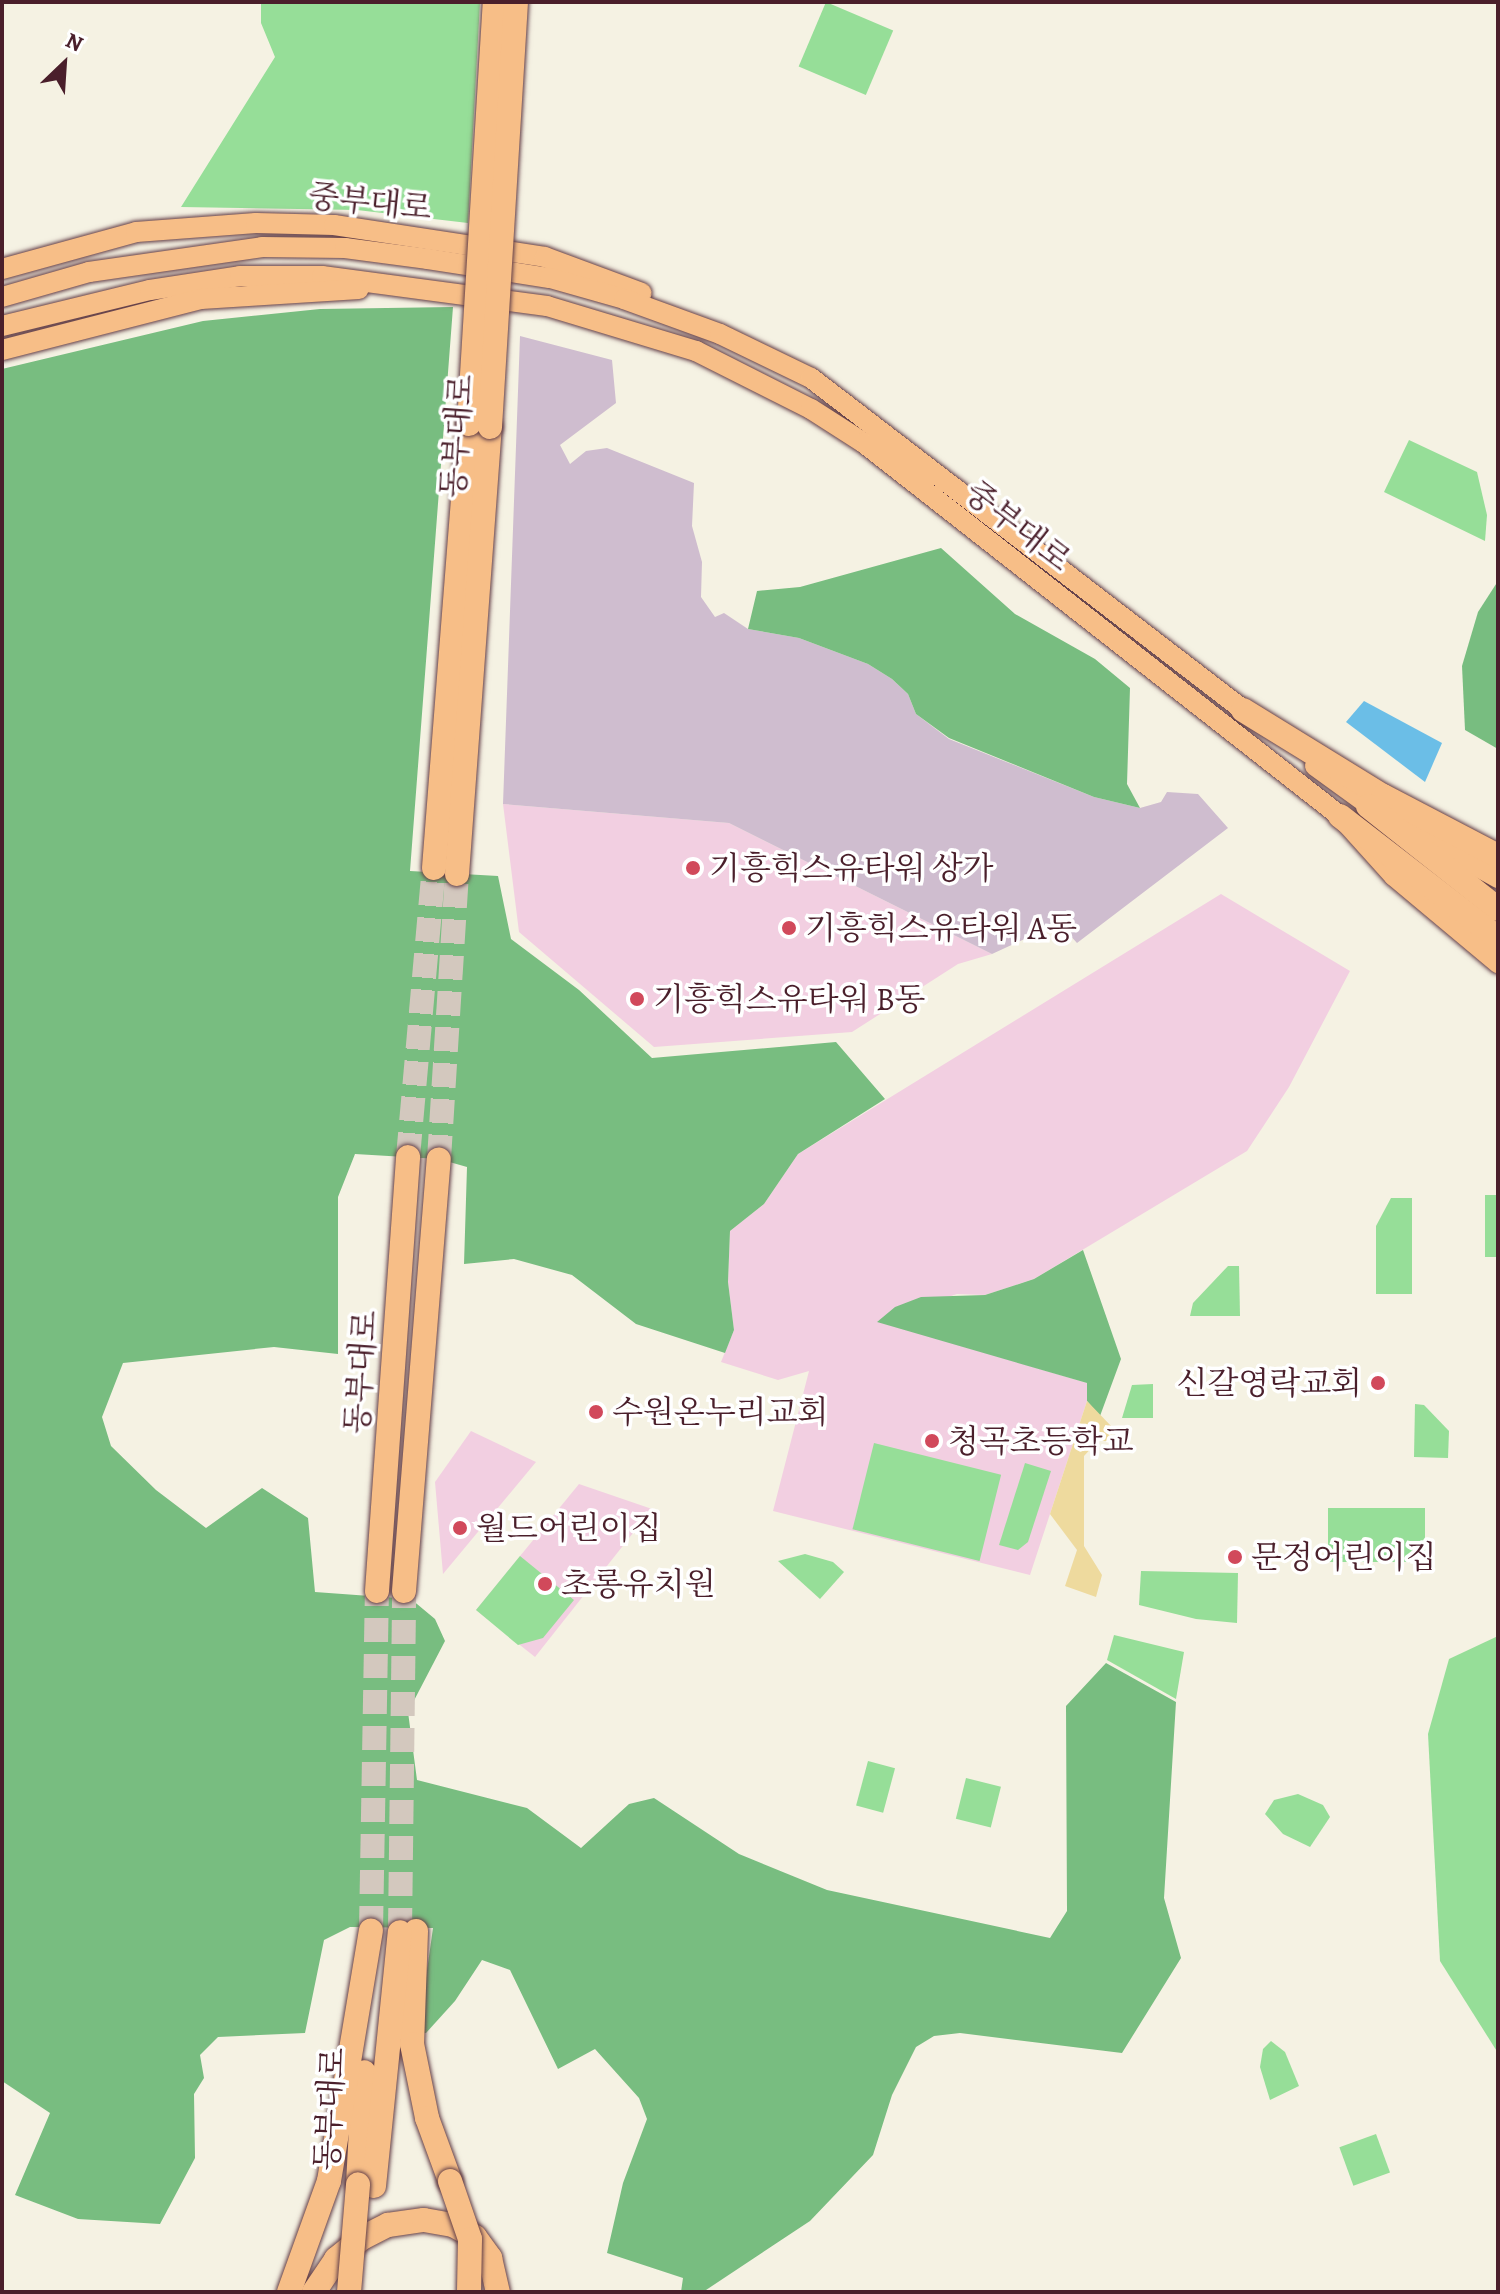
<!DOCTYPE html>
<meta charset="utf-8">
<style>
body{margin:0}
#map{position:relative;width:1500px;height:2294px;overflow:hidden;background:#f5f2e3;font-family:Alegreya,"Noto Serif KR",serif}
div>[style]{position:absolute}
.built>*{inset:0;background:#f2cfe1}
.industrial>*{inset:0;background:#cfbdcf}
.green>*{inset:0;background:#96de98;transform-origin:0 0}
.forest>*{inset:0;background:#78bd80}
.sand>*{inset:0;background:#eeda9e}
.water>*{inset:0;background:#6bbee7}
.highway-tunnel>*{height:24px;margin-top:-12px;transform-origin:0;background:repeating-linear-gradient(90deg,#d3c8be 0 24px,transparent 0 36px)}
.roads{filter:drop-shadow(0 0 2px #643f47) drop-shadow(0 0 2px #643f47)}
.primary>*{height:20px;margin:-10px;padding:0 10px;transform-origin:10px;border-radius:10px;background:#f7be87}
.highway>*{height:24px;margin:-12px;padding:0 12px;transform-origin:12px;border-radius:12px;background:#f7be87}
.bridges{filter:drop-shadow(0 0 2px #643f47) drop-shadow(0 0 2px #643f47)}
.highway-bridge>*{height:24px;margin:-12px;padding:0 12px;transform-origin:12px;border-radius:12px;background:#f7be87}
.dots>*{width:22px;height:22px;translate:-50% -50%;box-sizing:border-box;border:4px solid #fff;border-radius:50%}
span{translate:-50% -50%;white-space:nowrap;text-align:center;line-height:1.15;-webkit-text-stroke:7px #fff;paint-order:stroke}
.street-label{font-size:32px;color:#4a1f2b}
.poi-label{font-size:32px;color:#4a1f2b}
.left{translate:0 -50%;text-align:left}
.right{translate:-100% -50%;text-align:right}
.frame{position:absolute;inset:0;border:4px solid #4a1f2b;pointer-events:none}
.north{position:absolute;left:24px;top:24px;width:80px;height:80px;-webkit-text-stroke:6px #fff;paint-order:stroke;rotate:25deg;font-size:22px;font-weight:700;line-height:32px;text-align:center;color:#4a1f2b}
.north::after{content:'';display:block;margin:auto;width:28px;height:36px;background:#4a1f2b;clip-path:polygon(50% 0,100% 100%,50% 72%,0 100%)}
</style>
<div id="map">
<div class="built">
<i style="clip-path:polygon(503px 804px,729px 823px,992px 954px,958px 964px,852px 1032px,654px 1047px,519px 932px)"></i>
<i style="clip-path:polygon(1221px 894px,1350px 971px,1289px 1087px,1247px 1151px,1034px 1279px,985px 1295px,957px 1294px,878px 1321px,1087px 1383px,1087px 1401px,1030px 1575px,773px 1511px,809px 1371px,778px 1380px,721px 1362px,734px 1330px,728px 1282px,730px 1231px,764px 1204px,798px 1154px)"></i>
<i style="clip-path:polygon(471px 1431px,536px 1462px,443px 1574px,435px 1482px)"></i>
<i style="clip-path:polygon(579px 1484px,652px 1509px,535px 1657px,476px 1610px)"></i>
</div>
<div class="industrial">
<i style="clip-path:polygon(520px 336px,612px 360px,616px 403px,560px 445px,570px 464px,586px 451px,607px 448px,694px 483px,692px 526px,702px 562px,701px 597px,715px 617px,724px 613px,748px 629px,799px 638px,868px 664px,892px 679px,908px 694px,916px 714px,949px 739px,1094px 797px,1140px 808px,1161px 802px,1167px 792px,1198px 794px,1228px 828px,1077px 943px,1059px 923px,992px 954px,729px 823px,503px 804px)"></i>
</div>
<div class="green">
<i style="clip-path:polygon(261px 2px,480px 2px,468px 223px,357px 210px,181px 207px,275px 57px,261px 23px)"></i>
<i style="left:826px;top:2px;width:73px;height:70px;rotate:23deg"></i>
<i style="clip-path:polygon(1409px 440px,1477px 472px,1487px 515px,1485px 541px,1384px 492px)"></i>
<i style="left:1485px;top:1195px;width:13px;height:62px"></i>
<i style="clip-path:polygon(1391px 1198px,1412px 1198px,1412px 1294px,1376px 1294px,1376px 1226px)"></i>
<i style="clip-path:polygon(1228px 1266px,1239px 1266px,1240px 1316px,1190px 1316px,1193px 1303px)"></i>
<i style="clip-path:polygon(1153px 1384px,1153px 1418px,1122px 1418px,1132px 1385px)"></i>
<i style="clip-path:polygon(1415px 1404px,1424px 1405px,1449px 1431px,1448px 1458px,1414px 1457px)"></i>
<i style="left:874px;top:1443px;width:131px;height:89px;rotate:14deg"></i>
<i style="clip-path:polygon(1025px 1463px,1051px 1471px,1028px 1542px,1018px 1550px,999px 1545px)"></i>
<i style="left:1328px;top:1508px;width:97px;height:54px"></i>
<i style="clip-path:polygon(805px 1554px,833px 1562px,844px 1572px,820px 1599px,778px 1561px)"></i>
<i style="clip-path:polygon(520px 1556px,574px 1600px,543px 1638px,518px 1645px,476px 1610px)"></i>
<i style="clip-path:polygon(1141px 1571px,1238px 1573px,1237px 1623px,1196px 1619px,1139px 1605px)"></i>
<i style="clip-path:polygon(1114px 1635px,1184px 1652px,1176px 1699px,1107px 1660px)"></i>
<i style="clip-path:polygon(1498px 1636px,1498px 2053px,1440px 1961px,1428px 1734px,1449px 1659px)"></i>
<i style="left:868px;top:1761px;width:28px;height:46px;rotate:15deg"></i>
<i style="left:966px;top:1778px;width:36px;height:42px;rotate:14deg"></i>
<i style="clip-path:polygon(1298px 1794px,1323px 1805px,1330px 1817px,1310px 1847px,1283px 1834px,1265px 1814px,1274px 1800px)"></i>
<i style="clip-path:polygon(1271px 2041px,1285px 2052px,1299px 2086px,1270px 2100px,1260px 2067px,1263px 2049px)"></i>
<i style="left:1376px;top:2134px;width:41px;height:39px;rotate:70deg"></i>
</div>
<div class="forest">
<i style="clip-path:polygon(453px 307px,410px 871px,498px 876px,511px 939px,579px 990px,652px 1058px,836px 1042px,885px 1099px,798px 1154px,764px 1204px,730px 1231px,728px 1282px,734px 1330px,725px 1353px,636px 1324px,572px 1275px,514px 1259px,464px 1264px,467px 1167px,439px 1159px,355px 1154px,338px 1197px,338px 1354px,274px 1347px,123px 1363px,102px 1417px,111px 1446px,156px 1490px,206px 1528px,262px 1488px,308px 1518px,315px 1592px,411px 1599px,435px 1619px,445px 1641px,408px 1712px,417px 1780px,527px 1808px,581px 1848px,629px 1804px,654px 1798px,739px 1854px,827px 1890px,1050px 1938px,1067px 1911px,1066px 1706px,1106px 1663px,1176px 1702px,1164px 1898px,1181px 1958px,1122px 2053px,960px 2033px,934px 2036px,916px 2047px,892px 2095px,873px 2155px,810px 2221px,703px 2292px,681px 2292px,683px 2278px,607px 2253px,623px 2183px,647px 2119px,639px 2098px,595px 2049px,558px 2069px,510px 1970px,482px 1960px,455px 2001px,426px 2033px,418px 2034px,433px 1928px,350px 1927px,324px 1940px,305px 2033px,218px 2037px,200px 2055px,204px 2078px,194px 2094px,195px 2158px,160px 2224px,78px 2219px,15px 2195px,50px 2113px,2px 2081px,2px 369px,203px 321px,320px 309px)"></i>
<i style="clip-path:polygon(941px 548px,1015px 614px,1095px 659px,1130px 688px,1127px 784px,1140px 808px,1094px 797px,949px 738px,916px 714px,908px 694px,892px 679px,868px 664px,799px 638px,748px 629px,757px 591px,800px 587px)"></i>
<i style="clip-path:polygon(1498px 581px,1498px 749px,1465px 730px,1462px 666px,1478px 612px)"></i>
<i style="clip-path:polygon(1083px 1250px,1121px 1359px,1100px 1416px,1087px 1401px,1087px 1383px,877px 1322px,895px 1307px,921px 1297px,985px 1295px,1034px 1279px)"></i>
</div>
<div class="sand">
<i style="clip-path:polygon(1087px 1401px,1112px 1427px,1111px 1441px,1098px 1441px,1084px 1456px,1084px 1546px,1102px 1575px,1096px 1597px,1065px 1586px,1077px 1550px,1050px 1514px)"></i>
</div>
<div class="water">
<i style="clip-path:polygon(1364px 701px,1442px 743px,1425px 782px,1346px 722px)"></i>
</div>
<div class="highway-tunnel">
<i style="left:408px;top:1157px;width:290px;rotate:-84.9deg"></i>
<i style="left:439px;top:1159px;width:286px;rotate:-86.4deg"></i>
<i style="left:371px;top:1930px;width:339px;rotate:-89deg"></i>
<i style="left:400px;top:1932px;width:341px;rotate:-89.3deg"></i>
</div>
<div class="roads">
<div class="primary">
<i style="left:2px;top:269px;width:139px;rotate:-15.4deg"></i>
<i style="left:136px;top:232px;width:120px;rotate:-4.3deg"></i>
<i style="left:256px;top:223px;width:78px;rotate:1.5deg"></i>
<i style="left:334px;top:225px;width:213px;rotate:8.6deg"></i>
<i style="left:545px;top:257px;width:103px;rotate:20.4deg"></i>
<i style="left:2px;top:297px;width:91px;rotate:-16deg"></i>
<i style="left:89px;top:272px;width:175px;rotate:-8.2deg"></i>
<i style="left:262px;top:247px;width:83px;rotate:0.7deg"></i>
<i style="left:345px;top:248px;width:84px;rotate:7.5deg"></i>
<i style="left:428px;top:259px;width:123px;rotate:8.9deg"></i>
<i style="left:550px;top:278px;width:77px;rotate:15.8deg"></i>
<i style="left:624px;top:299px;width:102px;rotate:20deg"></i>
<i style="left:720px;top:334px;width:101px;rotate:25.8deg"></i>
<i style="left:811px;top:378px;width:560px;rotate:37.52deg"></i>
<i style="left:2px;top:326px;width:152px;rotate:-13.7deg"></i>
<i style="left:150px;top:290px;width:91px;rotate:-8.8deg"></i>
<i style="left:240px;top:276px;width:82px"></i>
<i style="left:322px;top:276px;width:227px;rotate:7.6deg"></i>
<i style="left:547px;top:306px;width:156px;rotate:16.8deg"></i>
<i style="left:696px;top:351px;width:129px;rotate:26.8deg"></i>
<i style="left:811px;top:409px;width:63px;rotate:32.7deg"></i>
<i style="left:864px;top:443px;width:605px;rotate:38.08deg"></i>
<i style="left:1340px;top:816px;width:81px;rotate:48deg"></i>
<i style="left:1394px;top:876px;width:136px;rotate:39.9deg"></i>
<i style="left:2px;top:350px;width:205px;rotate:-14.4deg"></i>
<i style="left:201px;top:299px;width:158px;rotate:-3.6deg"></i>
<i style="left:1315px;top:766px;width:80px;rotate:35.9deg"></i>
<i style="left:1408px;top:828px;width:103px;rotate:29.1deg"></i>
</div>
<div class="highway">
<i style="left:1243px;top:710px;width:164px;rotate:31.6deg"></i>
<i style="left:1383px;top:796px;width:130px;rotate:27.6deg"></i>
<i style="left:1368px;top:806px;width:166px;rotate:38.4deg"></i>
<i style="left:1340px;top:816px;width:200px;rotate:37.7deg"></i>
<i style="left:434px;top:868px;width:445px;rotate:-85.5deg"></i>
<i style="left:457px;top:874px;width:448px;rotate:-85.8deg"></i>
<i style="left:377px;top:1591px;width:435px;rotate:-85.9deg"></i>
<i style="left:404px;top:1591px;width:433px;rotate:-85.4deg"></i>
<i style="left:416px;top:1931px;width:113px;rotate:92deg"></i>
<i style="left:412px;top:2044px;width:76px;rotate:78.5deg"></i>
<i style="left:427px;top:2118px;width:67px;rotate:69.9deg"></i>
<i style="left:358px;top:2184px;width:112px;rotate:-86.9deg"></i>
<i style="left:374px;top:2186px;width:255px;rotate:-84.2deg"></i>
<i style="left:289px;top:2292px;width:118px;rotate:-70.2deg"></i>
<i style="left:329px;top:2181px;width:254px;rotate:-80.5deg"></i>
<i style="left:314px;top:2292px;width:40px;rotate:-56deg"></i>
<i style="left:336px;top:2259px;width:33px;rotate:-39deg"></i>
<i style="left:362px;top:2238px;width:29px;rotate:-27deg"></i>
<i style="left:388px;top:2225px;width:36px;rotate:-8deg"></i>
<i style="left:424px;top:2220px;width:29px;rotate:10deg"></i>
<i style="left:453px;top:2225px;width:25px;rotate:29deg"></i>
<i style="left:475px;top:2237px;width:26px;rotate:54deg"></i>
<i style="left:490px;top:2258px;width:35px;rotate:77deg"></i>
</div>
</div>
<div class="bridges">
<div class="highway-bridge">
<i style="left:469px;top:424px;width:423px;rotate:-86.5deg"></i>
<i style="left:490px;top:427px;width:426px;rotate:-86.5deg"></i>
<i style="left:450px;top:2181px;width:61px;rotate:71deg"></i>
<i style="left:470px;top:2239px;width:53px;rotate:91.1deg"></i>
<i style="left:349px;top:2292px;width:108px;rotate:-85.2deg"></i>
</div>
</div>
<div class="dots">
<i style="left:693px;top:868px;background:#d1495b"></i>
<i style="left:789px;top:928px;background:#d1495b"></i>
<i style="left:637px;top:999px;background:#d1495b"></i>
<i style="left:1378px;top:1383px;background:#d1495b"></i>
<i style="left:596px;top:1412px;background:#d1495b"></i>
<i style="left:932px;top:1441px;background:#d1495b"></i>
<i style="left:460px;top:1528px;background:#d1495b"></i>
<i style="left:1235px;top:1557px;background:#d1495b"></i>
<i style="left:545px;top:1584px;background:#d1495b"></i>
</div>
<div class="street-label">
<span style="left:370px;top:202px;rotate:6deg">중부대로</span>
<span style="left:457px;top:436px;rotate:-86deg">동부대로</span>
<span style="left:1018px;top:526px;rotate:38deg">중부대로</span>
<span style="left:361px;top:1372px;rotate:-86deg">동부대로</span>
<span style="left:330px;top:2109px;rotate:-87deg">동부대로</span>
</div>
<div class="poi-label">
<span class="left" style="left:709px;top:868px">기흥힉스유타워 상가</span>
<span class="left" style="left:805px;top:928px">기흥힉스유타워 A동</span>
<span class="left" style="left:653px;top:999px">기흥힉스유타워 B동</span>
<span class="right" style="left:1362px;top:1383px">신갈영락교회</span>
<span class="left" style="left:612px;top:1412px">수원온누리교회</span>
<span class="left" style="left:948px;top:1441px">청곡초등학교</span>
<span class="left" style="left:476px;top:1528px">월드어린이집</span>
<span class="left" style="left:1251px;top:1557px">문정어린이집</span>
<span class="left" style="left:561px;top:1584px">초롱유치원</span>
</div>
<div class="frame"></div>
<div class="north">N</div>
</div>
